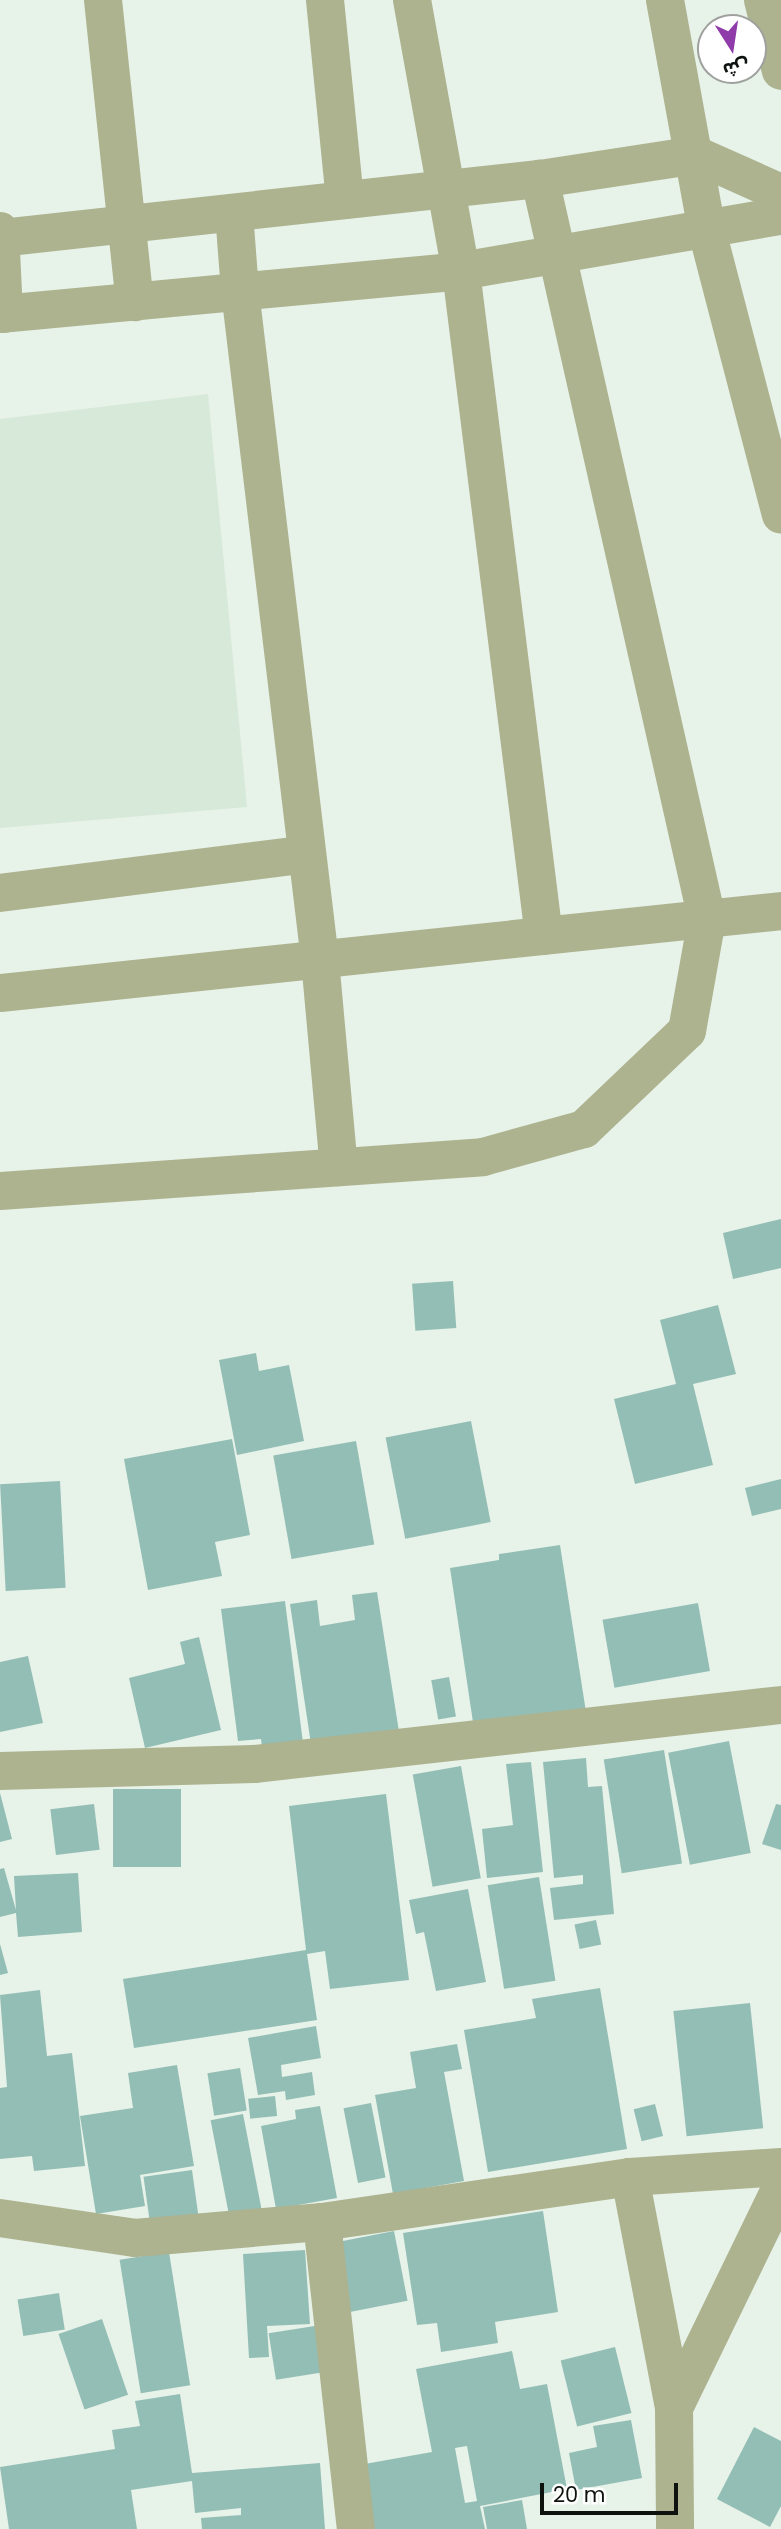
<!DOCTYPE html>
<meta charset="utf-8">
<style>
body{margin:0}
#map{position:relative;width:781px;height:2529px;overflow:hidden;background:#e7f2e8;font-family:Poppins,"Noto Sans Arabic",sans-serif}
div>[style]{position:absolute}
.built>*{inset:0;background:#d7e9d9}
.building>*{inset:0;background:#93beb6;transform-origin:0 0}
.minor>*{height:38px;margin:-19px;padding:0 19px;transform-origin:19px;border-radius:19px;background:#adb28f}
span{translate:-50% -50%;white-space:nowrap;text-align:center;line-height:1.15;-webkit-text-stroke:6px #fff;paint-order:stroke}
.north{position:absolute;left:697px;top:14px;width:70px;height:70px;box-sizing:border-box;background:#fff;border:2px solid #9fa19f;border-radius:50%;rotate:168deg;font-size:19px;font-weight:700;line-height:28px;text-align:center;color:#0f130f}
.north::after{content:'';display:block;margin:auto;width:24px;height:32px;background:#8f3ba9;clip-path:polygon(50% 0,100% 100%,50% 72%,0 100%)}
.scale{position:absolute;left:540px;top:2483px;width:138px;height:32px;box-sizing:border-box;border:4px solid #0f130f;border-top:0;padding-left:9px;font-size:21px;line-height:24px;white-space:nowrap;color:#0f130f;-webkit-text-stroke:5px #fff;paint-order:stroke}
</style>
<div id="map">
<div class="built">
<i style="clip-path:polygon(208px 394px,247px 807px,0 828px,0 419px)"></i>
</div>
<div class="building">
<i style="clip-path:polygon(781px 1219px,781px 1268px,733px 1279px,723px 1233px)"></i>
<i style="left:453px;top:1281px;width:47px;height:41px;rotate:86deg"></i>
<i style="clip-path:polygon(718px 1305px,736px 1374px,693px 1384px,713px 1465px,635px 1484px,614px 1399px,676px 1384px,660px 1320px)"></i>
<i style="clip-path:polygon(256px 1353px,259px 1371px,289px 1365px,304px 1441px,237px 1455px,219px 1360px)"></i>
<i style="left:471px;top:1421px;width:103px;height:87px;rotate:79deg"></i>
<i style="clip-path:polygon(232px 1439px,250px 1535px,215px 1542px,222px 1576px,148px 1590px,124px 1459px)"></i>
<i style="left:356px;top:1441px;width:105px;height:84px;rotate:80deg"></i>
<i style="clip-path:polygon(781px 1479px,781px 1509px,752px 1516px,745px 1488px)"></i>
<i style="left:60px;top:1481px;width:107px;height:60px;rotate:87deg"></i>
<i style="clip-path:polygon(560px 1545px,586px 1712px,474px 1729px,450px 1568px,499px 1560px,499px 1554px)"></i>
<i style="clip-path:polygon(377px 1592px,400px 1738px,312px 1751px,290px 1604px,317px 1600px,320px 1626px,355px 1620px,352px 1595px)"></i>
<i style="clip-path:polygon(285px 1601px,304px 1751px,263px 1756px,261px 1739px,238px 1741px,221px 1609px)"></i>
<i style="left:698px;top:1603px;width:69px;height:97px;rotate:80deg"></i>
<i style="clip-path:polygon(199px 1637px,221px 1730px,145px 1748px,129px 1678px,185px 1664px,180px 1642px)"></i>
<i style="clip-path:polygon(28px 1656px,43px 1723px,0 1732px,0 1662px)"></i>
<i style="left:449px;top:1677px;width:40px;height:18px;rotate:80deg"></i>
<i style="left:729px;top:1741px;width:114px;height:62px;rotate:79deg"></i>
<i style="left:664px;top:1750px;width:115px;height:61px;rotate:81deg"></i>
<i style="clip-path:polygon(586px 1758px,588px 1787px,602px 1786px,614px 1914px,554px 1920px,550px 1888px,583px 1884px,583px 1875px,554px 1878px,543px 1762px)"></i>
<i style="clip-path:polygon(531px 1762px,543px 1872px,487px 1878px,482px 1829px,513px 1825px,506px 1764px)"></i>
<i style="left:461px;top:1766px;width:114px;height:49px;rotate:80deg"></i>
<i style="left:181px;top:1789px;width:78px;height:68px;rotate:90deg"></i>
<i style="clip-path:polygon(0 1793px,12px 1839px,0 1842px)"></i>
<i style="clip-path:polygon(386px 1794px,409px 1980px,330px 1989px,325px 1951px,307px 1954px,317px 2020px,134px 2048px,123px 1979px,306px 1950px,289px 1806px)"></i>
<i style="left:94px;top:1804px;width:46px;height:44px;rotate:83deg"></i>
<i style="clip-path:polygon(776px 1804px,781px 1805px,781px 1850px,762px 1844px)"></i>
<i style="clip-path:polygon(4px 1868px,16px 1910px,14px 1876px,78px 1873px,82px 1932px,18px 1937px,16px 1913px,0 1917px,0 1869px)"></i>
<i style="left:539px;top:1877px;width:105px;height:52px;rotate:81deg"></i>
<i style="clip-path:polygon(468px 1889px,486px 1982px,436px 1991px,424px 1932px,416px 1934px,409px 1900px)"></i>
<i style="left:596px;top:1920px;width:25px;height:22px;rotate:78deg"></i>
<i style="clip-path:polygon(0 1944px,8px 1973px,0 1975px)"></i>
<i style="clip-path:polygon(600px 1988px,627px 2149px,488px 2172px,464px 2030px,536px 2018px,532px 1999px)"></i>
<i style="clip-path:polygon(40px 1990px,47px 2056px,72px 2053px,85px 2166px,34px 2171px,32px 2156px,0 2159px,0 2088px,7px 2087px,0 1995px)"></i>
<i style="left:750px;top:2003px;width:126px;height:77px;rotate:84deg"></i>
<i style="clip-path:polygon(316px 2026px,321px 2058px,281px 2065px,282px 2077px,312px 2072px,315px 2095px,286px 2100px,285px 2091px,258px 2095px,248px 2038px)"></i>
<i style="clip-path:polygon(457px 2044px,462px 2069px,444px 2072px,464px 2181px,393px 2194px,375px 2095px,416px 2088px,410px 2052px)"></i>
<i style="clip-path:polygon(177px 2065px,194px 2166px,140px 2175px,145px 2206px,96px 2214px,80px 2116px,133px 2108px,128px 2073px)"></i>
<i style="left:240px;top:2068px;width:43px;height:33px;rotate:81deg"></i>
<i style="left:275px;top:2096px;width:20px;height:27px;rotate:84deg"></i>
<i style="left:371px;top:2103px;width:76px;height:28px;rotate:79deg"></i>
<i style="left:655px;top:2104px;width:33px;height:22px;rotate:76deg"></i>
<i style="clip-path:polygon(320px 2106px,337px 2198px,276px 2209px,261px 2126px,296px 2119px,295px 2110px)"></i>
<i style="left:243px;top:2114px;width:97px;height:33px;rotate:79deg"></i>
<i style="left:192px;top:2170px;width:48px;height:49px;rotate:82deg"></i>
<i style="clip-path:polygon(543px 2211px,558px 2312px,495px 2322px,498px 2343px,441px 2352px,437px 2323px,417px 2325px,403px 2233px)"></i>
<i style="left:394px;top:2231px;width:71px;height:64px;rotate:79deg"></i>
<i style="clip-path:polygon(305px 2250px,310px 2324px,267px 2326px,269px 2357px,249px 2358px,243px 2254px)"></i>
<i style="left:169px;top:2252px;width:135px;height:50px;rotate:81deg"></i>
<i style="left:59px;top:2293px;width:37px;height:42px;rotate:81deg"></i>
<i style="left:102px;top:2319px;width:80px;height:46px;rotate:71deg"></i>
<i style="left:321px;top:2325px;width:47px;height:53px;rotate:81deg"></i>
<i style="left:615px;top:2347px;width:68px;height:56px;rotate:76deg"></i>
<i style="clip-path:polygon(evenodd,512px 2351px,520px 2389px,547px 2384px,567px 2489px,480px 2506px,485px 2529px,370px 2529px,359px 2465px,432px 2452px,416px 2369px,512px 2351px,467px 2446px,477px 2501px,465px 2503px,455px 2448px,467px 2446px)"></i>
<i style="clip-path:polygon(180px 2394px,192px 2473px,320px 2463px,325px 2529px,202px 2529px,201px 2518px,241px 2515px,241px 2508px,195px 2513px,192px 2481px,131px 2490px,137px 2529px,9px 2529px,0 2467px,115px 2449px,112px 2430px,140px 2426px,135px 2401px)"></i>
<i style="clip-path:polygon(631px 2420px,642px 2478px,576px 2490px,569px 2453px,597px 2447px,593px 2426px)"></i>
<i style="clip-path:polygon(754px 2427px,781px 2441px,781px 2506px,770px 2527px,717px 2499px)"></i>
<i style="clip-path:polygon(522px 2500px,527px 2529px,487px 2529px,483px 2507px)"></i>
</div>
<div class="minor">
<i style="left:103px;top:0;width:304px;rotate:84deg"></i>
<i style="left:325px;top:0;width:201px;rotate:84.3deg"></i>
<i style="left:412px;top:0;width:275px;rotate:79.8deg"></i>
<i style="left:461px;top:271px;width:670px;rotate:82.89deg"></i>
<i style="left:665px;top:0;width:235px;rotate:79.7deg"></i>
<i style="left:707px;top:231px;width:293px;rotate:75.4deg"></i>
<i style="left:763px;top:0;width:73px;rotate:75.8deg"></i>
<i style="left:234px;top:213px;width:78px;rotate:85.6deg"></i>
<i style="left:240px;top:291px;width:674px;rotate:83.18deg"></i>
<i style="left:320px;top:960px;width:208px;rotate:84.8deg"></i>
<i style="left:0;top:231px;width:83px;rotate:87.2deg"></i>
<i style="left:0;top:238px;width:543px;rotate:-6.24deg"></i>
<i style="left:540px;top:179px;width:158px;rotate:-8.7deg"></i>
<i style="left:696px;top:155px;width:93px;rotate:24.1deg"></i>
<i style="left:0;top:314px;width:463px;rotate:-5.3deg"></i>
<i style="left:461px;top:271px;width:325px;rotate:-9.8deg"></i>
<i style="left:0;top:893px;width:309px;rotate:-7.2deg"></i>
<i style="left:0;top:993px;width:785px;rotate:-5.99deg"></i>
<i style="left:0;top:1191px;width:484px;rotate:-4deg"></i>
<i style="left:483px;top:1157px;width:105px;rotate:-15.5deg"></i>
<i style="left:584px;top:1129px;width:142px;rotate:-43.6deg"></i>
<i style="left:687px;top:1031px;width:114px;rotate:-79.9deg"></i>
<i style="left:707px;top:919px;width:759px;rotate:-102.72deg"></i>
<i style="left:0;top:1771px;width:254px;rotate:-1.6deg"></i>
<i style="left:254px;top:1764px;width:530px;rotate:-6.39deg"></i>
<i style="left:630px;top:2177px;width:235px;rotate:79.2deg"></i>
<i style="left:674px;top:2408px;width:121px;rotate:89.5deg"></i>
<i style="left:0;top:2218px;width:136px;rotate:8.4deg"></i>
<i style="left:135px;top:2238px;width:188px;rotate:-4.9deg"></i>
<i style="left:322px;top:2222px;width:311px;rotate:-8.3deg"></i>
<i style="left:630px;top:2177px;width:151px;rotate:-3.8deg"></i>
<i style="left:322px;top:2222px;width:309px;rotate:83.7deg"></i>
<i style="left:674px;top:2408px;width:245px;rotate:-64.1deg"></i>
</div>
<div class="north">ش</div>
<div class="scale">20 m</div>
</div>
